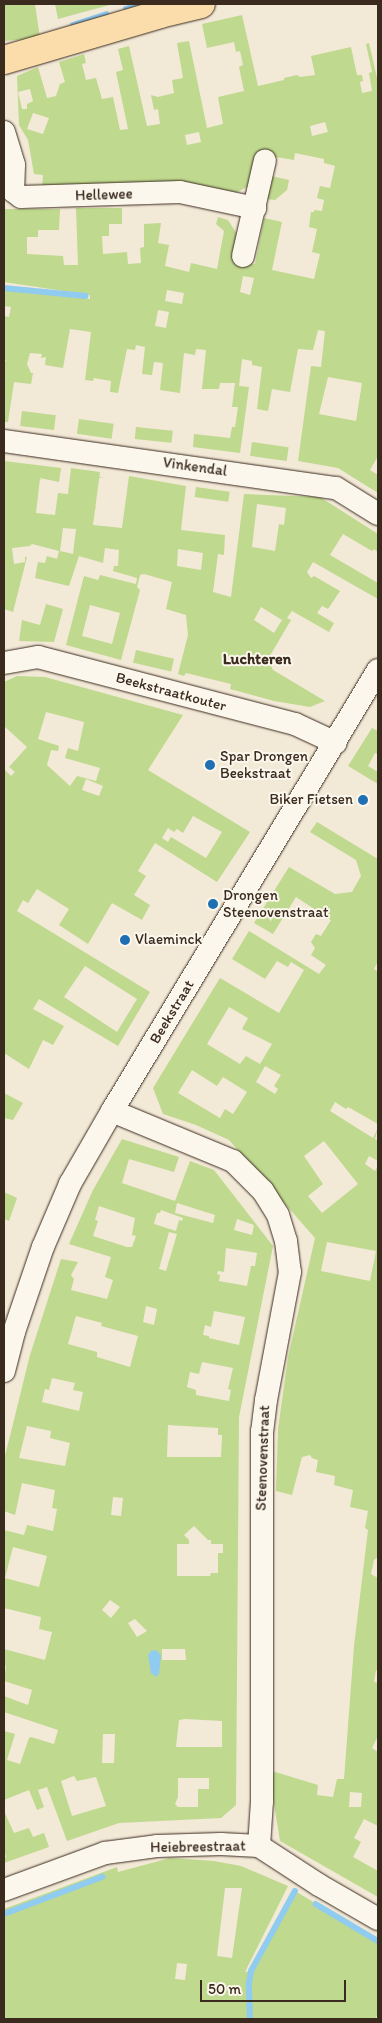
<!DOCTYPE html>
<style>
body{margin:0}
#map{position:relative;width:382px;height:2023px;overflow:hidden;background:#f3e9d7;font-family:Itim,sans-serif}
div>[style]{position:absolute}
.green>*{inset:0;background:#bfd98f;transform-origin:0 0}
.water>*{inset:0;background:#90cbf0}
.stream>*{height:5.5px;margin:-2.75px;padding:0 2.75px;transform-origin:2.75px;border-radius:2.75px;background:#90cbf0}
.roads{filter:drop-shadow(0 0 1px #3b2a1e) drop-shadow(0 0 1px #3b2a1e)}
.minor>*{height:22px;margin:-11px;padding:0 11px;transform-origin:11px;border-radius:11px;background:#fbf7ec}
.major>*{height:28px;margin:-14px;padding:0 14px;transform-origin:14px;border-radius:14px;background:#faddab}
.dots>*{width:14px;height:14px;translate:-50% -50%;box-sizing:border-box;border:2px solid #fbf7ec;border-radius:50%}
span{translate:-50% -50%;white-space:nowrap;text-align:center;line-height:1.15;-webkit-text-stroke:4px #fbf7ec;paint-order:stroke}
.street-label{font-size:15px;color:#3b2a1e}
.poi-label{font-size:15px;color:#3b2a1e}
.left{translate:0 -50%;text-align:left}
.right{translate:-100% -50%;text-align:right}
.neighbourhood-label{font-size:16px;color:#3b2a1e;font-weight:700}
.frame{position:absolute;inset:0;border:5px solid #3b2a1e;pointer-events:none}
.scale{position:absolute;left:200px;top:1980px;width:146px;height:22px;box-sizing:border-box;border:2px solid #3b2a1e;border-top:0;padding-left:6px;font-size:15px;line-height:18px;white-space:nowrap;color:#3b2a1e;-webkit-text-stroke:4px #fbf7ec;paint-order:stroke}
</style>
<div id="map">
<div class="green">
<i style="clip-path:polygon(4px 4px,35px 4px,40px 38px,4px 41px)"></i>
<i style="clip-path:polygon(55px 4px,113px 4px,58px 19px)"></i>
<i style="clip-path:polygon(evenodd,242px 15px,258px 86px,284px 80px,284px 78px,297px 75px,300px 77px,315px 75px,311px 56px,351px 47px,357px 75px,362px 75px,363px 81px,360px 82px,362px 93px,372px 91px,369px 73px,372px 72px,366px 44px,369px 43px,378px 82px,378px 456px,370px 470px,378px 475px,378px 493px,338px 468px,298px 461px,311px 366px,321px 367px,325px 331px,318px 330px,313px 350px,298px 349px,290px 392px,272px 389px,268px 411px,257px 409px,262px 367px,252px 365px,252px 361px,242px 359px,239px 386px,249px 387px,240px 453px,193px 447px,194px 434px,230px 438px,232px 427px,235px 427px,238px 407px,232px 407px,235px 383px,220px 383px,219px 389px,202px 389px,206px 350px,196px 349px,195px 355px,184px 353px,180px 393px,160px 390px,163px 363px,154px 362px,152px 375px,142px 374px,145px 347px,136px 345px,135px 350px,127px 349px,118px 393px,110px 392px,111px 381px,94px 378px,93px 381px,85px 380px,91px 332px,70px 329px,63px 368px,45px 365px,46px 357px,41px 358px,42px 354px,30px 353px,27px 364px,31px 373px,33px 373px,31px 384px,14px 382px,8px 422px,4px 422px,4px 362px,6px 361px,4px 358px,4px 316px,9px 317px,11px 307px,4px 306px,4px 291px,26px 291px,90px 299px,90px 295px,4px 282px,4px 209px,60px 209px,59px 230px,38px 230px,38px 237px,27px 237px,27px 254px,63px 256px,64px 265px,78px 265px,76px 208px,122px 208px,122px 224px,109px 224px,109px 236px,102px 236px,103px 254px,127px 252px,128px 264px,141px 263px,140px 248px,144px 247px,144px 224px,161px 223px,158px 243px,169px 245px,165px 266px,189px 272px,191px 263px,217px 269px,224px 231px,216px 224px,218px 217px,228px 220px,237px 234px,232px 259px,255px 264px,264px 218px,282px 222px,272px 270px,314px 279px,320px 254px,312px 252px,317px 229px,309px 227px,311px 212px,314px 212px,314px 210px,322px 211px,324px 200px,317px 198px,320px 186px,330px 188px,335px 166px,324px 163px,324px 159px,295px 153px,294px 160px,258px 154px,252px 184px,234px 194px,42px 187px,43px 175px,34px 174px,28px 140px,19px 125px,17px 76px,38px 67px,47px 98px,56px 96px,60px 84px,65px 82px,59px 62px,84px 54px,86px 63px,82px 64px,86px 80px,96px 78px,102px 99px,113px 97px,120px 130px,128px 129px,116px 72px,123px 70px,118px 49px,129px 46px,147px 126px,160px 124px,158px 109px,154px 110px,151px 95px,158px 97px,174px 93px,172px 80px,183px 78px,177px 43px,189px 41px,207px 128px,223px 124px,218px 97px,244px 91px,239px 67px,243px 65px,240px 51px,236px 52px,234px 42px,207px 48px,202px 24px,242px 15px,30px 89px,33px 101px,27px 104px,27px 109px,22px 109px,18px 92px,30px 89px,242px 15px,33px 113px,49px 118px,43px 134px,27px 129px,33px 113px,242px 15px,325px 122px,328px 132px,312px 136px,310px 126px,325px 122px,242px 15px,199px 132px,201px 142px,187px 145px,185px 135px,199px 132px,242px 15px,243px 276px,254px 278px,250px 295px,240px 292px,243px 276px,242px 15px,167px 290px,184px 293px,182px 304px,165px 301px,167px 290px,242px 15px,158px 310px,169px 312px,166px 328px,155px 326px,158px 310px,242px 15px,328px 377px,362px 383px,356px 421px,319px 414px,328px 377px)"></i>
<i style="clip-path:polygon(271px 176px,289px 180px,287px 190px,275px 200px,266px 199px)"></i>
<i style="left:22px;top:411px;width:34px;height:15px;rotate:7deg"></i>
<i style="left:79px;top:419px;width:35px;height:15px;rotate:8deg"></i>
<i style="left:136px;top:427px;width:37px;height:12px;rotate:6deg"></i>
<i style="left:252px;top:442px;width:37px;height:14px;rotate:8deg"></i>
<i style="clip-path:polygon(evenodd,4px 461px,61px 468px,59px 482px,40px 478px,36px 513px,55px 515px,58px 493px,68px 494px,71px 468px,100px 472px,93px 525px,122px 528px,129px 476px,186px 486px,181px 530px,225px 535px,224px 555px,218px 554px,213px 592px,231px 597px,244px 494px,320px 497px,378px 534px,378px 552px,374px 549px,372px 551px,343px 534px,330px 555px,378px 583px,378px 599px,313px 562px,307px 572px,311px 578px,314px 576px,340px 591px,328px 609px,322px 606px,317px 613px,334px 623px,329px 632px,292px 611px,287px 618px,291px 620px,268px 659px,273px 670px,325px 701px,310px 707px,274px 701px,230px 689px,231px 684px,186px 673px,184px 676px,178px 674px,188px 635px,186px 615px,166px 609px,172px 582px,144px 574px,140px 575px,137px 587px,140px 590px,121px 660px,66px 645px,84px 576px,98px 580px,100px 575px,136px 584px,137px 578px,113px 571px,114px 566px,118px 566px,119px 550px,105px 548px,103px 563px,79px 556px,69px 586px,35px 578px,38px 562px,45px 563px,47px 556px,57px 559px,59px 551px,32px 544px,30px 546px,12px 548px,14px 564px,25px 562px,25px 557px,27px 557px,13px 612px,4px 609px,4px 461px,257px 504px,286px 508px,284px 525px,279px 524px,275px 551px,252px 547px,257px 504px,4px 461px,63px 528px,76px 529px,73px 554px,60px 551px,63px 528px,4px 461px,178px 549px,203px 553px,201px 570px,177px 566px,178px 549px,4px 461px,90px 605px,120px 613px,112px 644px,82px 636px,90px 605px,4px 461px,261px 607px,282px 620px,274px 633px,254px 620px,261px 607px)"></i>
<i style="left:196px;top:487px;width:34px;height:10px;rotate:8deg"></i>
<i style="clip-path:polygon(46px 604px,63px 609px,54px 642px,19px 641px,22px 620px,40px 625px)"></i>
<i style="left:136px;top:650px;width:39px;height:13px;rotate:13deg"></i>
<i style="clip-path:polygon(evenodd,17px 676px,45px 677px,183px 715px,148px 770px,250px 832px,217px 882px,155px 843px,138px 871px,146px 876px,134px 895px,150px 905px,142px 920px,112px 903px,88px 944px,59px 925px,69px 909px,37px 889px,28px 903px,23px 900px,17px 911px,150px 992px,118px 1046px,39px 999px,33px 1009px,64px 1026px,53px 1045px,43px 1040px,29px 1069px,4px 1053px,4px 769px,11px 776px,15px 772px,9px 767px,27px 747px,4px 726px,4px 682px,17px 676px,46px 712px,84px 722px,78px 751px,68px 748px,65px 758px,100px 768px,96px 781px,77px 776px,70px 786px,47px 765px,51px 750px,58px 751px,59px 746px,38px 739px,46px 712px,17px 676px,86px 779px,103px 786px,99px 796px,82px 790px,86px 779px,17px 676px,193px 816px,222px 832px,206px 858px,171px 837px,168px 842px,162px 838px,168px 828px,174px 832px,177px 829px,183px 833px,193px 816px,17px 676px,85px 966px,137px 999px,117px 1032px,64px 997px,85px 966px)"></i>
<i style="clip-path:polygon(372px 728px,378px 731px,378px 754px,375px 753px,368px 766px,378px 772px,378px 784px,348px 766px)"></i>
<i style="clip-path:polygon(evenodd,317px 822px,378px 859px,378px 961px,374px 969px,378px 972px,378px 1124px,348px 1107px,346px 1109px,335px 1102px,330px 1111px,373px 1138px,378px 1128px,375px 1139px,378px 1141px,378px 1161px,369px 1156px,365px 1164px,375px 1171px,378px 1166px,378px 1557px,374px 1560px,371px 1574px,378px 1578px,378px 1671px,376px 1670px,374px 1682px,378px 1683px,378px 1736px,372px 1748px,378px 1752px,378px 1826px,364px 1819px,354px 1838px,361px 1842px,353px 1857px,378px 1871px,378px 1897px,280px 1841px,272px 1792px,272px 1771px,318px 1785px,317px 1795px,333px 1797px,337px 1779px,344px 1779px,354px 1646px,368px 1530px,365px 1528px,368px 1511px,350px 1507px,353px 1490px,334px 1485px,335px 1476px,316px 1472px,318px 1460px,312px 1458px,310px 1455px,302px 1457px,292px 1495px,276px 1491px,278px 1429px,288px 1357px,315px 1238px,229px 1140px,196px 1125px,163px 1114px,153px 1088px,220px 978px,279px 1013px,304px 970px,291px 962px,288px 967px,277px 961px,265px 979px,232px 959px,249px 931px,319px 974px,326px 965px,311px 955px,315px 948px,311px 942px,316px 934px,321px 936px,331px 920px,296px 897px,273px 934px,254px 923px,289px 867px,335px 894px,352px 892px,357px 883px,361px 876px,356px 860px,310px 832px,317px 822px,229px 1007px,248px 1018px,242px 1029px,272px 1044px,260px 1064px,246px 1056px,240px 1064px,207px 1044px,229px 1007px,317px 822px,265px 1066px,281px 1075px,274px 1086px,278px 1089px,275px 1094px,256px 1082px,265px 1066px,317px 822px,192px 1070px,217px 1086px,223px 1077px,247px 1092px,233px 1114px,225px 1109px,220px 1118px,178px 1093px,192px 1070px,317px 822px,324px 1141px,358px 1184px,322px 1213px,308px 1196px,323px 1184px,304px 1156px,324px 1141px,317px 822px,327px 1242px,376px 1251px,370px 1281px,321px 1271px,327px 1242px,317px 822px,350px 1792px,362px 1793px,361px 1807px,349px 1807px,350px 1792px)"></i>
<i style="clip-path:polygon(4px 1093px,23px 1103px,13px 1120px,4px 1118px)"></i>
<i style="clip-path:polygon(evenodd,122px 1139px,179px 1157px,174px 1172px,129px 1159px,122px 1183px,175px 1201px,190px 1161px,214px 1170px,273px 1246px,239px 1417px,236px 1805px,221px 1818px,119px 1823px,67px 1841px,47px 1787px,38px 1790px,44px 1807px,37px 1810px,29px 1790px,4px 1800px,4px 1731px,15px 1734px,7px 1760px,20px 1764px,29px 1738px,31px 1737px,54px 1744px,58px 1730px,4px 1712px,4px 1696px,28px 1705px,32px 1690px,4px 1681px,6px 1666px,4px 1665px,4px 1649px,45px 1660px,52px 1632px,39px 1629px,41px 1617px,4px 1608px,4px 1530px,24px 1535px,27px 1525px,53px 1531px,57px 1509px,52px 1508px,55px 1490px,22px 1483px,15px 1515px,4px 1511px,4px 1460px,30px 1355px,61px 1259px,78px 1262px,71px 1275px,74px 1279px,71px 1290px,107px 1299px,113px 1280px,105px 1277px,111px 1257px,69px 1244px,93px 1190px,122px 1139px,177px 1203px,215px 1215px,213px 1223px,175px 1213px,177px 1203px,122px 1139px,99px 1206px,135px 1218px,132px 1235px,136px 1236px,132px 1247px,127px 1247px,93px 1236px,98px 1221px,95px 1220px,99px 1206px,122px 1139px,161px 1210px,183px 1218px,182px 1221px,179px 1220px,176px 1231px,154px 1224px,157px 1213px,160px 1213px,161px 1210px,122px 1139px,237px 1219px,254px 1225px,252px 1235px,234px 1230px,237px 1219px,122px 1139px,169px 1232px,177px 1234px,166px 1271px,159px 1269px,169px 1232px,122px 1139px,226px 1248px,257px 1253px,255px 1266px,251px 1266px,247px 1286px,219px 1281px,220px 1275px,217px 1274px,218px 1271px,224px 1272px,226px 1248px,122px 1139px,146px 1306px,157px 1309px,154px 1325px,143px 1322px,146px 1306px,122px 1139px,214px 1311px,245px 1317px,239px 1345px,209px 1338px,209px 1336px,203px 1335px,205px 1325px,211px 1327px,214px 1311px,122px 1139px,76px 1316px,102px 1323px,101px 1326px,138px 1336px,130px 1367px,97px 1357px,97px 1352px,68px 1344px,76px 1316px,122px 1139px,202px 1362px,233px 1368px,228px 1389px,231px 1390px,229px 1401px,196px 1395px,196px 1390px,187px 1387px,190px 1372px,199px 1374px,202px 1362px,122px 1139px,52px 1378px,75px 1383px,73px 1390px,83px 1392px,79px 1411px,42px 1402px,45px 1389px,49px 1390px,52px 1378px,122px 1139px,168px 1425px,218px 1428px,218px 1435px,222px 1435px,221px 1457px,167px 1457px,168px 1425px,122px 1139px,27px 1426px,51px 1431px,50px 1438px,70px 1443px,65px 1466px,19px 1458px,27px 1426px,122px 1139px,113px 1497px,123px 1498px,121px 1516px,111px 1515px,113px 1497px,122px 1139px,194px 1526px,208px 1540px,211px 1540px,211px 1544px,223px 1544px,223px 1553px,218px 1553px,218px 1573px,211px 1573px,210px 1576px,177px 1576px,177px 1544px,189px 1544px,189px 1540px,184px 1535px,194px 1526px,122px 1139px,13px 1547px,47px 1556px,39px 1587px,5px 1578px,13px 1547px,122px 1139px,110px 1600px,120px 1607px,111px 1618px,102px 1610px,110px 1600px,122px 1139px,135px 1619px,147px 1631px,137px 1637px,128px 1623px,135px 1619px,122px 1139px,162px 1649px,185px 1649px,186px 1660px,162px 1660px,162px 1649px,122px 1139px,185px 1719px,222px 1721px,222px 1747px,176px 1747px,179px 1720px,185px 1719px,122px 1139px,103px 1734px,115px 1734px,114px 1763px,102px 1763px,103px 1734px,122px 1139px,74px 1776px,77px 1781px,96px 1777px,106px 1806px,72px 1816px,61px 1781px,74px 1776px,122px 1139px,178px 1778px,209px 1778px,209px 1789px,198px 1789px,198px 1807px,178px 1807px,175px 1804px,178px 1797px,178px 1778px)"></i>
<i style="clip-path:polygon(4px 1192px,17px 1198px,9px 1221px,4px 1219px)"></i>
<i style="clip-path:polygon(4px 1811px,14px 1833px,29px 1828px,33px 1837px,44px 1833px,49px 1847px,4px 1863px,4px 1858px,6px 1857px,4px 1849px)"></i>
<i style="clip-path:polygon(evenodd,170px 1858px,214px 1861px,241px 1866px,288px 1886px,245px 1972px,251px 1971px,295px 1891px,378px 1941px,378px 2014px,375px 2019px,4px 2019px,4px 1909px,117px 1867px,118px 1872px,170px 1858px,225px 1888px,242px 1888px,232px 1958px,217px 1956px,225px 1888px,170px 1858px,177px 1963px,187px 1964px,185px 1980px,175px 1979px,177px 1963px)"></i>
</div>
<div class="water">
<i style="clip-path:polygon(156px 1650px,161px 1655px,159px 1674px,156px 1677px,151px 1673px,148px 1655px,151px 1651px)"></i>
</div>
<div class="stream">
<i style="left:126px;top:9px;width:21px;rotate:-14deg"></i>
<i style="left:73px;top:25px;width:35px;rotate:-18deg"></i>
<i style="left:4px;top:288px;width:82px;rotate:5.6deg"></i>
<i style="left:316px;top:1904px;width:72px;rotate:30.8deg"></i>
<i style="left:4px;top:1914px;width:105px;rotate:-20.7deg"></i>
<i style="left:250px;top:2019px;width:35px;rotate:-92deg"></i>
<i style="left:249px;top:1984px;width:13px;rotate:-81deg"></i>
<i style="left:251px;top:1971px;width:91px;rotate:-61.2deg"></i>
</div>
<div class="roads">
<div class="minor">
<i style="left:4px;top:132px;width:34px;rotate:73deg"></i>
<i style="left:14px;top:165px;width:26px;rotate:92deg"></i>
<i style="left:13px;top:191px;width:10px;rotate:37deg"></i>
<i style="left:21px;top:197px;width:159px;rotate:-1.8deg"></i>
<i style="left:180px;top:192px;width:77px;rotate:12deg"></i>
<i style="left:243px;top:256px;width:98px;rotate:-77.1deg"></i>
<i style="left:4px;top:441px;width:335px;rotate:8.1deg"></i>
<i style="left:336px;top:488px;width:49px;rotate:31.8deg"></i>
<i style="left:4px;top:663px;width:35px;rotate:-10deg"></i>
<i style="left:38px;top:657px;width:266px;rotate:14.6deg"></i>
<i style="left:295px;top:724px;width:45px;rotate:24.9deg"></i>
<i style="left:112px;top:1111px;width:131px;rotate:22.5deg"></i>
<i style="left:233px;top:1161px;width:42px;rotate:45deg"></i>
<i style="left:263px;top:1191px;width:28px;rotate:58deg"></i>
<i style="left:278px;top:1215px;width:27px;rotate:73deg"></i>
<i style="left:286px;top:1241px;width:31px;rotate:83deg"></i>
<i style="left:290px;top:1272px;width:130px;rotate:100.6deg"></i>
<i style="left:266px;top:1400px;width:31px;rotate:97deg"></i>
<i style="left:262px;top:1431px;width:370px;rotate:90deg"></i>
<i style="left:262px;top:1801px;width:45px;rotate:93.8deg"></i>
<i style="left:4px;top:1371px;width:40px;rotate:-75.6deg"></i>
<i style="left:14px;top:1332px;width:90px;rotate:-71.2deg"></i>
<i style="left:43px;top:1247px;width:69px;rotate:-66.8deg"></i>
<i style="left:70px;top:1184px;width:84px;rotate:-60.1deg"></i>
<i style="left:112px;top:1111px;width:515px;rotate:-58.9deg"></i>
<i style="left:4px;top:1890px;width:108px;rotate:-20.1deg"></i>
<i style="left:105px;top:1853px;width:52px;rotate:-7.7deg"></i>
<i style="left:157px;top:1846px;width:64px;rotate:-1.8deg"></i>
<i style="left:221px;top:1844px;width:38px;rotate:3deg"></i>
<i style="left:259px;top:1846px;width:72px;rotate:33deg"></i>
<i style="left:319px;top:1885px;width:68px;rotate:30deg"></i>
</div>
<div class="major">
<i style="left:4px;top:60px;width:163px;rotate:-16.4deg"></i>
<i style="left:160px;top:14px;width:42px;rotate:-13.7deg"></i>
</div>
</div>
<div class="dots">
<i style="left:210px;top:765px;background:#1f6fb2"></i>
<i style="left:363px;top:800px;background:#1f6fb2"></i>
<i style="left:213px;top:904px;background:#1f6fb2"></i>
<i style="left:125px;top:940px;background:#1f6fb2"></i>
</div>
<div class="street-label">
<span style="left:104px;top:195px;rotate:-2deg">Hellewee</span>
<span style="left:195px;top:467px;rotate:8deg">Vinkendal</span>
<span style="left:171px;top:692px;rotate:15deg">Beekstraatkouter</span>
<span style="left:172px;top:1012px;rotate:-59deg">Beekstraat</span>
<span style="left:263px;top:1458px;rotate:-88deg">Steenovenstraat</span>
<span style="left:198px;top:1847px;rotate:-1deg">Heiebreestraat</span>
</div>
<div class="poi-label">
<span class="left" style="left:220px;top:765px">Spar Drongen<br>Beekstraat</span>
<span class="right" style="left:353px;top:800px">Biker Fietsen</span>
<span class="left" style="left:223px;top:904px">Drongen<br>Steenovenstraat</span>
<span class="left" style="left:135px;top:940px">Vlaeminck</span>
</div>
<div class="neighbourhood-label">
<span style="left:257px;top:659px">Luchteren</span>
</div>
<div class="frame"></div>
<div class="scale">50 m</div>
</div>
